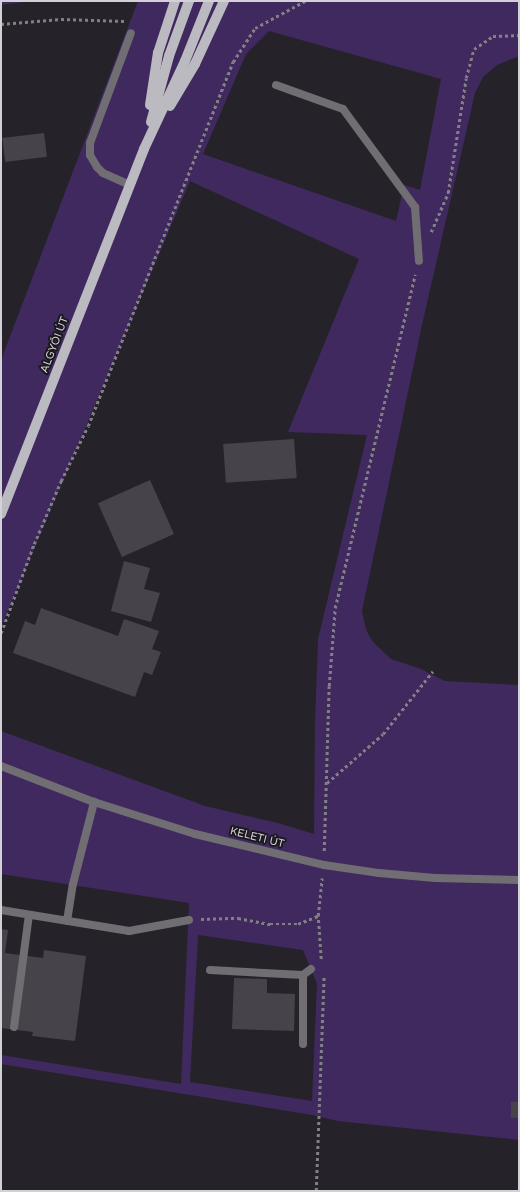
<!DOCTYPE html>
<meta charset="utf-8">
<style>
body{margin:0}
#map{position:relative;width:520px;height:1192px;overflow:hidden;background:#252329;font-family:"Varela Round",sans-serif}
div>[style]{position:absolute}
.green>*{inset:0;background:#40295e}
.building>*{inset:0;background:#46434a;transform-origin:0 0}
.path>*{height:2.5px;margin-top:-1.25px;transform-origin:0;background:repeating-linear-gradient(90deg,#828085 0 3px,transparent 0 6px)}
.lane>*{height:8px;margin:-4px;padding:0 4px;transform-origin:4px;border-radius:4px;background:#706e72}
.street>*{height:8px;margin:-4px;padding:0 4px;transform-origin:4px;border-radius:4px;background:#706e72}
.primary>*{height:10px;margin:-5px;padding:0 5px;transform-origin:5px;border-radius:5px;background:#bcbac1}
span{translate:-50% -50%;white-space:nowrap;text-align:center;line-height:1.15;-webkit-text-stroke:4px #1b191f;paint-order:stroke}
.street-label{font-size:11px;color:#d2d1d5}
.frame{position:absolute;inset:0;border:2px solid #d2d1d5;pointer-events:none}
</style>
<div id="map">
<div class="green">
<i style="clip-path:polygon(1px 1px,32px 1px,1px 5px)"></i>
<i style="clip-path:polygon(evenodd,138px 1px,519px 1px,519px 56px,497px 65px,483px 77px,475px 93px,422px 325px,362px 611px,366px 630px,373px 642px,391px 659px,421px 669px,445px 681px,519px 685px,519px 1140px,338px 1121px,312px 1115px,1px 1064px,1px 1055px,181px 1084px,189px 903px,1px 874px,1px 731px,205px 806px,278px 823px,314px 834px,315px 724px,318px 639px,367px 435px,288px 432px,359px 259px,190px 181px,1px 627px,1px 360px,138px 1px,269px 31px,441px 79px,420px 190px,404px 185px,396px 221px,203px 154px,246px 54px,269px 31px,138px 1px,198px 935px,303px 950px,317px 984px,312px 1101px,190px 1082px,198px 935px)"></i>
</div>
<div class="building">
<i style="left:44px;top:133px;width:24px;height:42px;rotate:83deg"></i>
<i style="left:294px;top:439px;width:39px;height:71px;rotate:86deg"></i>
<i style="left:150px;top:480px;width:59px;height:57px;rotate:66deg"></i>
<i style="clip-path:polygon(124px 561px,150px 568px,144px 589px,160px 593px,151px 622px,111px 611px)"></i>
<i style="clip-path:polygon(41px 608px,118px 636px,124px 619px,159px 631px,152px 649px,161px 652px,152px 675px,144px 672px,135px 697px,13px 653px,25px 621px,35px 625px)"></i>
<i style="clip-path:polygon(1px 929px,8px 930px,5px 953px,43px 958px,44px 950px,86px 956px,75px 1041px,32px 1036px,33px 1032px,1px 1028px)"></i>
<i style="clip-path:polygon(234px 978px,267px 979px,267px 993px,295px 994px,294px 1031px,232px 1029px)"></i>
<i style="left:511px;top:1102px;width:8px;height:16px"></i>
</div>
<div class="path">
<i style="left:1px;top:24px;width:60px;rotate:-4.8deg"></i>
<i style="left:61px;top:19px;width:64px;rotate:1.8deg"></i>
<i style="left:431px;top:232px;width:43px;rotate:-66.4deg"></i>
<i style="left:448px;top:193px;width:116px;rotate:-81.1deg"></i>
<i style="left:466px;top:78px;width:30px;rotate:-75deg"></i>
<i style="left:474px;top:49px;width:23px;rotate:-34deg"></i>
<i style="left:493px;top:36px;width:26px;rotate:-2deg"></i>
<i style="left:1px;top:633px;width:95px;rotate:-69.7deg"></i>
<i style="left:34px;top:544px;width:69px;rotate:-66.8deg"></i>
<i style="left:61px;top:481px;width:61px;rotate:-63.9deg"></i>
<i style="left:88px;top:426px;width:392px;rotate:-68.3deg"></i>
<i style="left:233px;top:62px;width:40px;rotate:-57.1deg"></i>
<i style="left:255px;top:28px;width:57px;rotate:-28.4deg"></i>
<i style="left:327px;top:783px;width:74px;rotate:-41.2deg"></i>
<i style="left:383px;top:734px;width:80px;rotate:-51.6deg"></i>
<i style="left:324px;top:851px;width:165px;rotate:-88.3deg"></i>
<i style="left:329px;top:686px;width:78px;rotate:-85.6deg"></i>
<i style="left:335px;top:608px;width:343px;rotate:-76.5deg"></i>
<i style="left:201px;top:919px;width:37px;rotate:-2deg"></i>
<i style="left:238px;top:918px;width:33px;rotate:11deg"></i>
<i style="left:270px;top:924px;width:28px"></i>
<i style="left:298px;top:924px;width:22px;rotate:-22deg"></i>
<i style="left:321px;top:959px;width:43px;rotate:-94deg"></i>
<i style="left:318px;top:916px;width:38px;rotate:-84deg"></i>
<i style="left:316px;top:1191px;width:215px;rotate:-87.9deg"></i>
</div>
<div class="lane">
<i style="left:276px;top:85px;width:71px;rotate:19.7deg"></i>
<i style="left:343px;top:109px;width:122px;rotate:53.7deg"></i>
<i style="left:415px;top:207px;width:54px;rotate:85.8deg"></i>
<i style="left:130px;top:185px;width:30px;rotate:-156deg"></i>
<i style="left:103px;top:173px;width:8px;rotate:-135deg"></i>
<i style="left:97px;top:167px;width:14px;rotate:-120deg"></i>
<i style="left:90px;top:155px;width:12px;rotate:-90deg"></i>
<i style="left:90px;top:143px;width:117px;rotate:-69.6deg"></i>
<i style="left:1px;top:910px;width:130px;rotate:9.3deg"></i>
<i style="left:129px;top:931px;width:61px;rotate:-10.4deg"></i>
<i style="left:67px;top:921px;width:37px;rotate:-81deg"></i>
<i style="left:73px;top:884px;width:85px;rotate:-75.6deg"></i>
<i style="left:210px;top:970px;width:93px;rotate:3.1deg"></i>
<i style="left:303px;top:975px;width:69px;rotate:90deg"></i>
<i style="left:303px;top:975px;width:10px;rotate:-37deg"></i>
<i style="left:14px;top:1027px;width:113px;rotate:-82.4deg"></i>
</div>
<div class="street">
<i style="left:1px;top:766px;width:100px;rotate:21.2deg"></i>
<i style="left:94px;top:802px;width:106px;rotate:17.6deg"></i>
<i style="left:195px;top:834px;width:133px;rotate:13.5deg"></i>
<i style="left:324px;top:865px;width:56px;rotate:8.3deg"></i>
<i style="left:379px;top:873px;width:56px;rotate:5.1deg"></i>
<i style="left:435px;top:878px;width:84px;rotate:1.4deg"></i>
</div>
<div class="primary">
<i style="left:150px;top:105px;width:53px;rotate:-81.3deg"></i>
<i style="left:158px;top:53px;width:55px;rotate:-71.9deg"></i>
<i style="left:170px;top:106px;width:49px;rotate:-59.2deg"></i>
<i style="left:195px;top:64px;width:69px;rotate:-65.3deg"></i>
<i style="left:151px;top:122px;width:68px;rotate:-74.7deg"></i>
<i style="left:169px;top:56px;width:59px;rotate:-70deg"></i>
<i style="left:1px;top:514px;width:392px;rotate:-68.6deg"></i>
<i style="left:144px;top:149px;width:97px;rotate:-65deg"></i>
<i style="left:185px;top:61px;width:65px;rotate:-68.2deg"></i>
</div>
<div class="street-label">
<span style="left:55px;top:345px;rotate:-69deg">ALGYŐI ÚT</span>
<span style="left:257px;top:838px;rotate:14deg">KELETI ÚT</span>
</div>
<div class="frame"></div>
</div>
